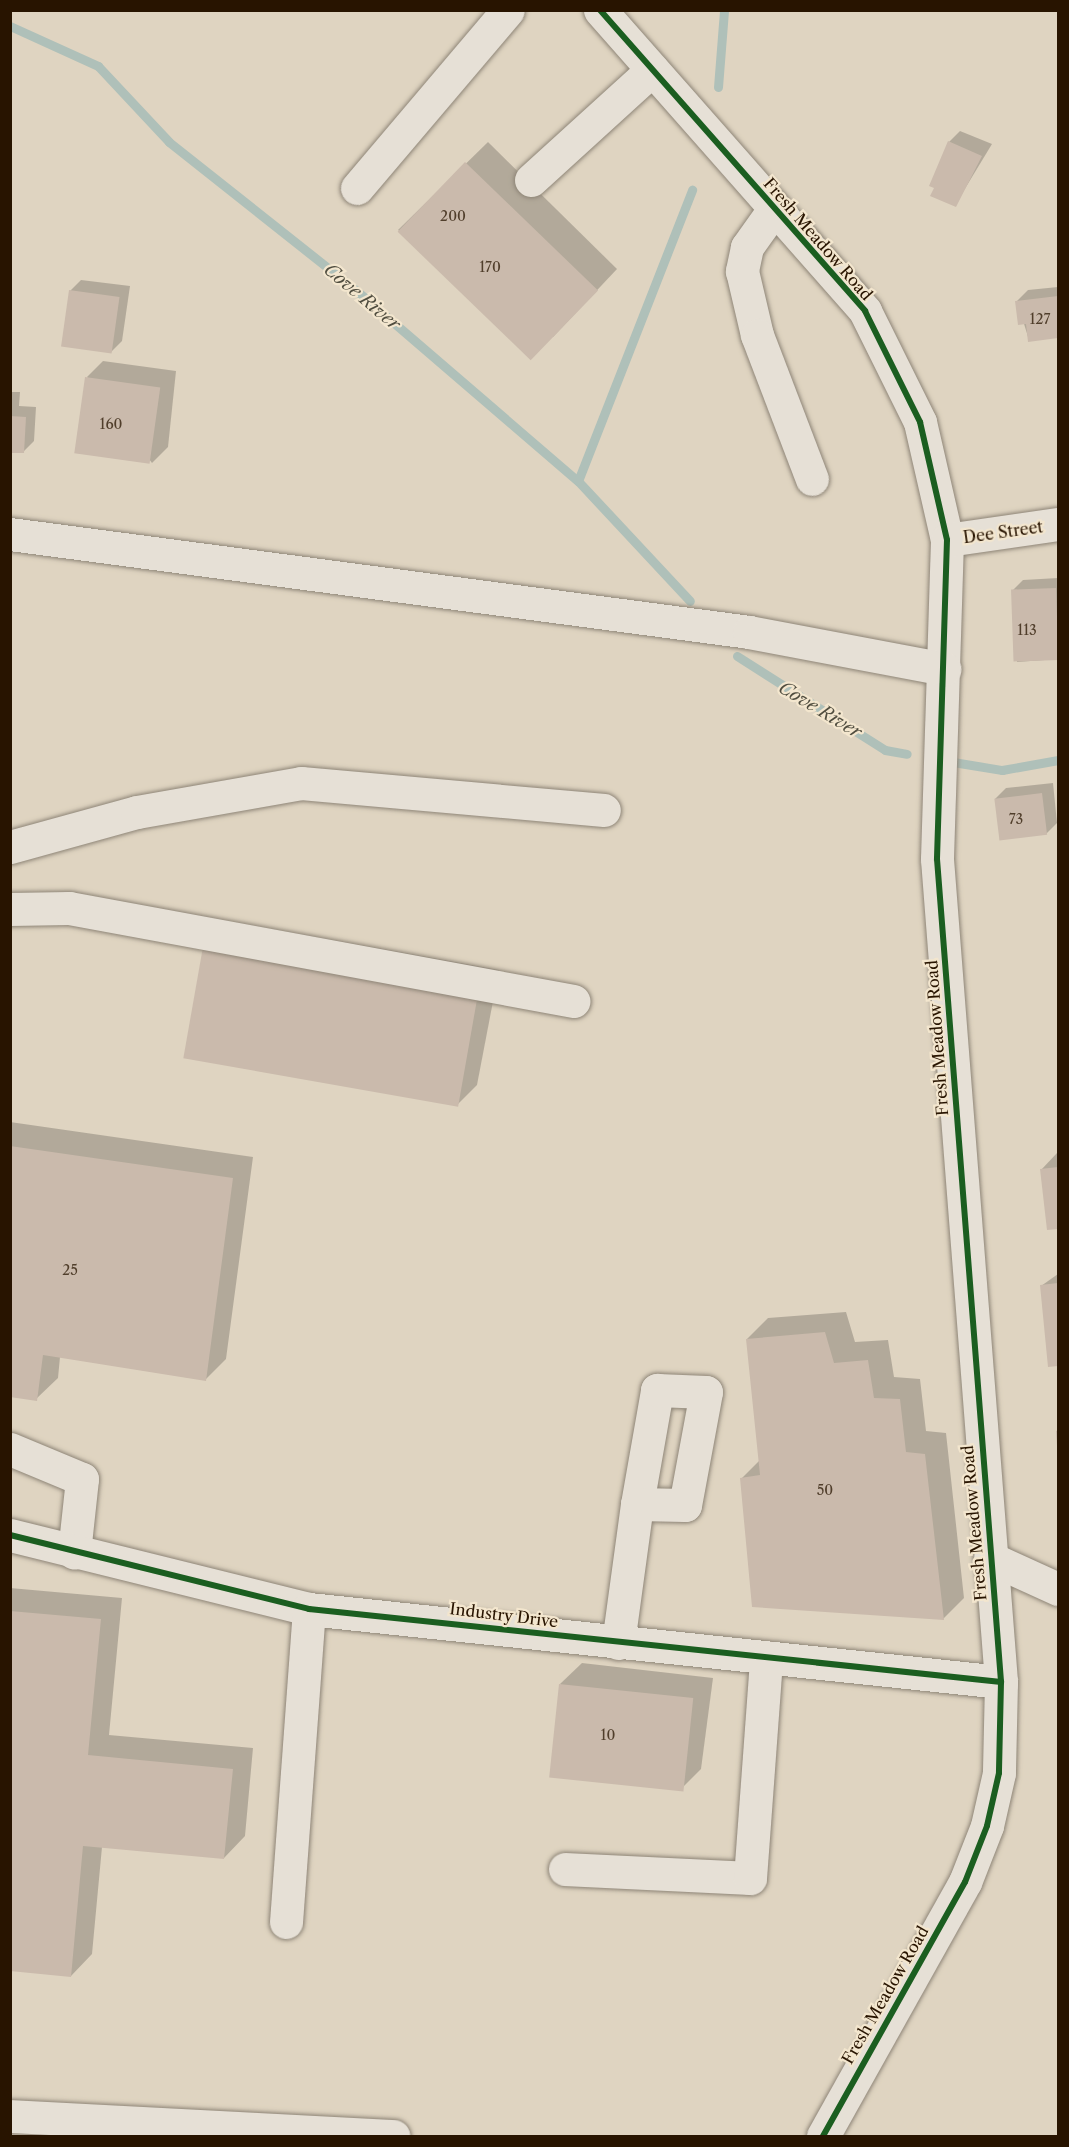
<!DOCTYPE html>
<style>
body{margin:0}
#map{position:relative;width:1069px;height:2147px;overflow:hidden;background:#dfd4c1;font-family:"Libre Caslon Text",serif}
div>[style]{position:absolute}
.shadow>*{inset:0;background:#0003}
.stream>*{height:9px;margin:-4.5px;padding:0 4.5px;transform-origin:4.5px;border-radius:4.5px;background:#afc0b9}
.building>*{inset:0;background:#cabaac;transform-origin:0 0}
.roads{filter:drop-shadow(0 0 2px #8e8577) drop-shadow(0 0 2px #8e8577)}
.minor>*{height:33px;margin:-16.5px;padding:0 16.5px;transform-origin:16.5px;border-radius:16.5px;background:#e6e0d6}
.cycleway>*{height:6px;margin:-3px;padding:0 3px;transform-origin:3px;border-radius:3px;background:#1b5e20}
span{translate:-50% -50%;white-space:nowrap;text-align:center;line-height:1.15;-webkit-text-stroke:4.5px #f3e6ce;paint-order:stroke}
.number-label{font-size:14px;color:#503e2b}
.number-label span{-webkit-text-stroke-width:0}
.street-label{font-size:16px;color:#281400}
.water-label{font-size:18px;color:#504d3f;font-style:italic}
.frame{position:absolute;inset:0;border:12px solid #281400;pointer-events:none}
</style>
<div id="map">
<div class="shadow">
<i style="clip-path:polygon(960px 131px,992px 144px,955px 205px,949px 142px)"></i>
<i style="clip-path:polygon(488px 142px,617px 269px,553px 337px,398px 230px)"></i>
<i style="clip-path:polygon(81px 280px,130px 286px,122px 341px,111px 352px,70px 291px)"></i>
<i style="clip-path:polygon(1058px 287px,1058px 336px,1029px 340px,1017px 301px,1028px 290px)"></i>
<i style="clip-path:polygon(103px 361px,176px 371px,168px 447px,152px 463px,87px 377px)"></i>
<i style="clip-path:polygon(10px 392px,20px 392px,19px 406px,36px 407px,34px 441px,23px 452px,10px 451px)"></i>
<i style="clip-path:polygon(1058px 578px,1058px 659px,1017px 662px,1012px 591px,1023px 580px)"></i>
<i style="clip-path:polygon(1053px 783px,1057px 823px,1046px 834px,995px 799px,1006px 788px)"></i>
<i style="clip-path:polygon(226px 921px,499px 970px,477px 1085px,456px 1106px)"></i>
<i style="clip-path:polygon(10px 1122px,253px 1157px,226px 1359px,205px 1380px,60px 1357px,58px 1378px,36px 1399px,10px 1396px)"></i>
<i style="clip-path:polygon(1057px 1153px,1058px 1227px,1048px 1228px,1041px 1170px)"></i>
<i style="clip-path:polygon(1058px 1274px,1058px 1364px,1049px 1365px,1041px 1286px)"></i>
<i style="clip-path:polygon(846px 1312px,855px 1342px,888px 1340px,894px 1377px,920px 1379px,926px 1431px,946px 1433px,964px 1598px,943px 1619px,741px 1479px,760px 1460px,747px 1339px,768px 1318px)"></i>
<i style="clip-path:polygon(10px 1588px,122px 1598px,109px 1735px,253px 1748px,245px 1836px,224px 1858px,102px 1847px,92px 1954px,71px 1976px,10px 1970px)"></i>
<i style="clip-path:polygon(582px 1663px,713px 1678px,701px 1769px,680px 1790px,560px 1684px)"></i>
</div>
<div class="stream">
<i style="left:10px;top:26px;width:97px;rotate:24.4deg"></i>
<i style="left:98px;top:66px;width:104px;rotate:46.9deg"></i>
<i style="left:169px;top:142px;width:241px;rotate:38.4deg"></i>
<i style="left:358px;top:292px;width:290px;rotate:40.7deg"></i>
<i style="left:578px;top:481px;width:164px;rotate:47deg"></i>
<i style="left:718px;top:87px;width:77px;rotate:-85.5deg"></i>
<i style="left:578px;top:481px;width:313px;rotate:-68.6deg"></i>
<i style="left:737px;top:656px;width:175px;rotate:32.4deg"></i>
<i style="left:885px;top:750px;width:22px;rotate:10deg"></i>
<i style="left:953px;top:762px;width:50px;rotate:9.3deg"></i>
<i style="left:1002px;top:770px;width:57px;rotate:-10.1deg"></i>
</div>
<div class="building">
<i style="clip-path:polygon(948px 141px,982px 156px,956px 207px,930px 196px,934px 188px,929px 186px)"></i>
<i style="left:465px;top:162px;width:185px;height:97px;rotate:44deg"></i>
<i style="left:69px;top:290px;width:51px;height:57px;rotate:8deg"></i>
<i style="clip-path:polygon(1058px 296px,1058px 338px,1028px 342px,1026px 324px,1018px 325px,1015px 301px)"></i>
<i style="left:85px;top:377px;width:76px;height:77px;rotate:8deg"></i>
<i style="clip-path:polygon(10px 416px,26px 417px,24px 453px,10px 453px)"></i>
<i style="left:1056px;top:588px;width:72px;height:45px;rotate:88deg"></i>
<i style="left:1042px;top:793px;width:42px;height:48px;rotate:83deg"></i>
<i style="left:204px;top:941px;width:279px;height:119px;rotate:10deg"></i>
<i style="clip-path:polygon(10px 1146px,233px 1178px,206px 1381px,43px 1355px,37px 1401px,10px 1397px)"></i>
<i style="clip-path:polygon(1058px 1167px,1058px 1229px,1047px 1230px,1040px 1169px)"></i>
<i style="clip-path:polygon(1058px 1283px,1058px 1366px,1048px 1367px,1040px 1285px)"></i>
<i style="clip-path:polygon(825px 1332px,834px 1363px,868px 1360px,874px 1398px,900px 1399px,906px 1452px,925px 1454px,944px 1620px,752px 1607px,740px 1478px,760px 1475px,746px 1339px)"></i>
<i style="clip-path:polygon(1058px 1430px,1058px 1446px,1057px 1446px,1056px 1431px)"></i>
<i style="clip-path:polygon(10px 1611px,101px 1619px,88px 1755px,233px 1769px,224px 1859px,83px 1846px,71px 1977px,10px 1971px)"></i>
<i style="left:559px;top:1684px;width:135px;height:94px;rotate:6deg"></i>
</div>
<div class="roads">
<div class="minor">
<i style="left:600px;top:10px;width:401px;rotate:48.6deg"></i>
<i style="left:865px;top:311px;width:124px;rotate:63.6deg"></i>
<i style="left:920px;top:422px;width:121px;rotate:77.1deg"></i>
<i style="left:947px;top:540px;width:319px;rotate:91.8deg"></i>
<i style="left:937px;top:859px;width:825px;rotate:85.55deg"></i>
<i style="left:1001px;top:1682px;width:91px;rotate:91.3deg"></i>
<i style="left:999px;top:1773px;width:54px;rotate:102.8deg"></i>
<i style="left:987px;top:1826px;width:60px;rotate:111.4deg"></i>
<i style="left:965px;top:1882px;width:291px;rotate:119.2deg"></i>
<i style="left:531px;top:180px;width:164px;rotate:-42.3deg"></i>
<i style="left:357px;top:188px;width:233px;rotate:-49.7deg"></i>
<i style="left:774px;top:209px;width:47px;rotate:125.4deg"></i>
<i style="left:747px;top:247px;width:25px;rotate:102deg"></i>
<i style="left:742px;top:271px;width:66px;rotate:76.8deg"></i>
<i style="left:757px;top:335px;width:154px;rotate:69.1deg"></i>
<i style="left:10px;top:534px;width:745px;rotate:7.55deg"></i>
<i style="left:749px;top:632px;width:199px;rotate:10.7deg"></i>
<i style="left:947px;top:540px;width:112px;rotate:-8.2deg"></i>
<i style="left:10px;top:847px;width:132px;rotate:-15.4deg"></i>
<i style="left:137px;top:812px;width:167px;rotate:-10deg"></i>
<i style="left:301px;top:783px;width:304px;rotate:5.1deg"></i>
<i style="left:10px;top:909px;width:59px;rotate:-1deg"></i>
<i style="left:69px;top:908px;width:513px;rotate:10.45deg"></i>
<i style="left:10px;top:1449px;width:78px;rotate:22.6deg"></i>
<i style="left:82px;top:1479px;width:74px;rotate:96.2deg"></i>
<i style="left:10px;top:1535px;width:308px;rotate:13.9deg"></i>
<i style="left:309px;top:1609px;width:696px;rotate:6.02deg"></i>
<i style="left:990px;top:1558px;width:75px;rotate:24.5deg"></i>
<i style="left:618px;top:1643px;width:140px;rotate:-82.2deg"></i>
<i style="left:637px;top:1504px;width:116px;rotate:-80deg"></i>
<i style="left:657px;top:1390px;width:49px;rotate:2.3deg"></i>
<i style="left:706px;top:1392px;width:115px;rotate:100.5deg"></i>
<i style="left:685px;top:1505px;width:48px;rotate:-178.8deg"></i>
<i style="left:565px;top:1869px;width:185px;rotate:2.8deg"></i>
<i style="left:750px;top:1878px;width:221px;rotate:-85.8deg"></i>
<i style="left:286px;top:1922px;width:314px;rotate:-85.8deg"></i>
<i style="left:10px;top:2116px;width:384px;rotate:3deg"></i>
</div>
</div>
<div class="cycleway">
<i style="left:600px;top:10px;width:401px;rotate:48.6deg"></i>
<i style="left:865px;top:311px;width:124px;rotate:63.6deg"></i>
<i style="left:920px;top:422px;width:121px;rotate:77.1deg"></i>
<i style="left:947px;top:540px;width:319px;rotate:91.8deg"></i>
<i style="left:937px;top:859px;width:825px;rotate:85.55deg"></i>
<i style="left:1001px;top:1682px;width:91px;rotate:91.3deg"></i>
<i style="left:999px;top:1773px;width:54px;rotate:102.8deg"></i>
<i style="left:987px;top:1826px;width:60px;rotate:111.4deg"></i>
<i style="left:965px;top:1882px;width:291px;rotate:119.2deg"></i>
<i style="left:10px;top:1535px;width:308px;rotate:13.9deg"></i>
<i style="left:309px;top:1609px;width:696px;rotate:6.02deg"></i>
</div>
<div class="number-label">
<span style="left:453px;top:216px">200</span>
<span style="left:490px;top:267px">170</span>
<span style="left:1040px;top:319px">127</span>
<span style="left:111px;top:424px">160</span>
<span style="left:1027px;top:630px">113</span>
<span style="left:1016px;top:819px">73</span>
<span style="left:70px;top:1270px">25</span>
<span style="left:825px;top:1490px">50</span>
<span style="left:608px;top:1735px">10</span>
</div>
<div class="street-label">
<span style="left:818px;top:239px;rotate:49deg">Fresh Meadow Road</span>
<span style="left:1003px;top:532px;rotate:-8deg">Dee Street</span>
<span style="left:937px;top:1038px;rotate:-94deg">Fresh Meadow Road</span>
<span style="left:974px;top:1523px;rotate:-95deg">Fresh Meadow Road</span>
<span style="left:504px;top:1615px;rotate:7deg">Industry Drive</span>
<span style="left:885px;top:1995px;rotate:-60deg">Fresh Meadow Road</span>
</div>
<div class="water-label">
<span style="left:362px;top:297px;rotate:40deg">Cove River</span>
<span style="left:820px;top:710px;rotate:31deg">Cove River</span>
</div>
<div class="frame"></div>
</div>
